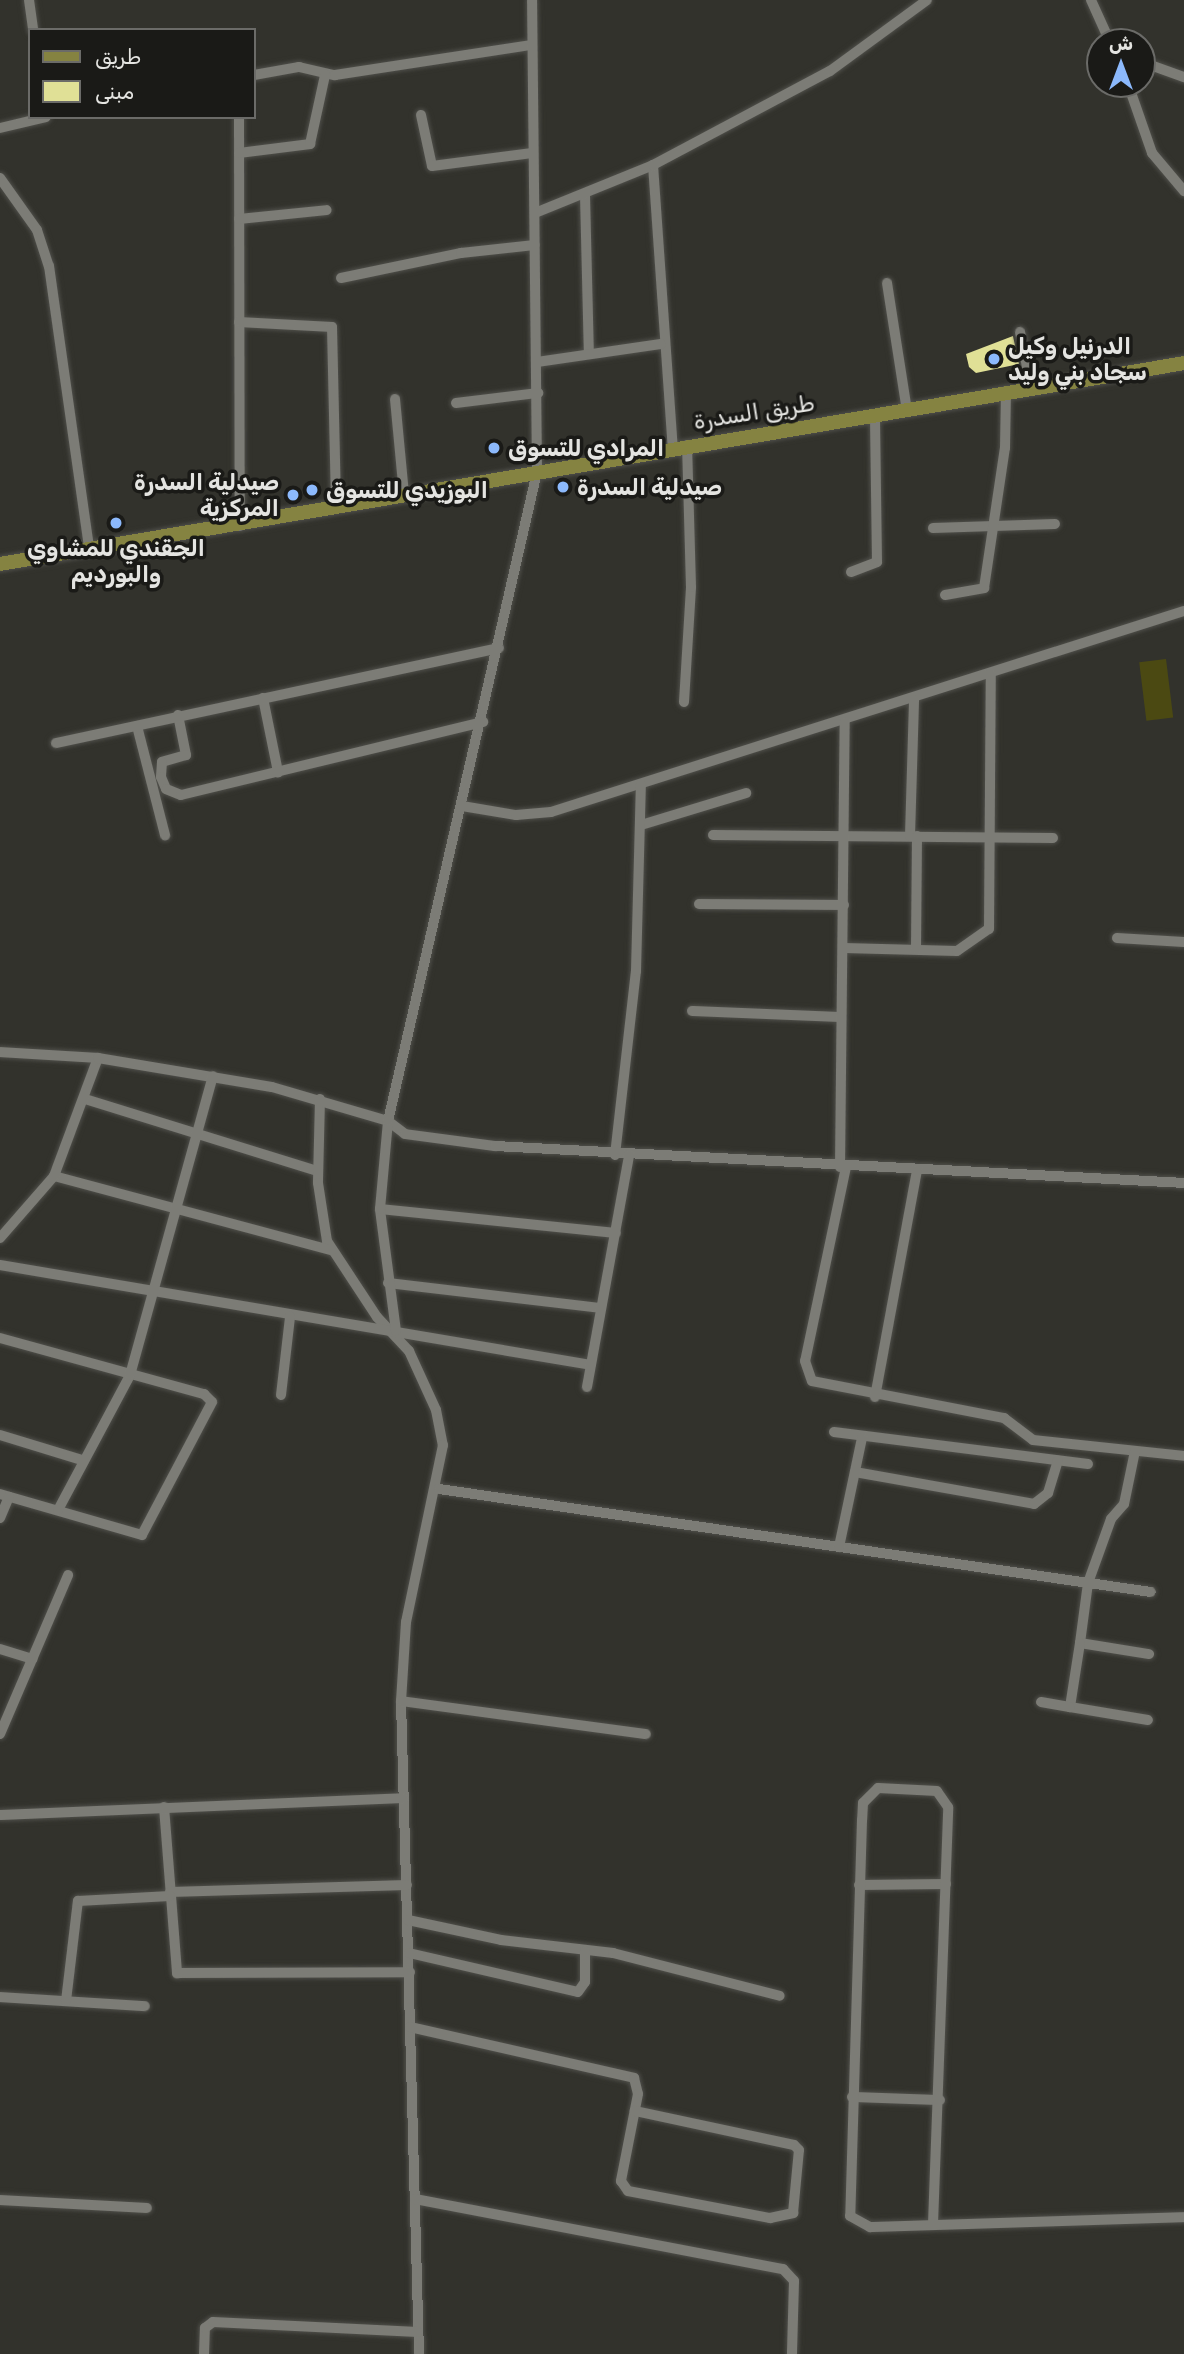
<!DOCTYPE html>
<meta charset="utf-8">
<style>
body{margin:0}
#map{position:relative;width:1184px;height:2354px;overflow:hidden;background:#32322c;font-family:Rubik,"Noto Sans Arabic",sans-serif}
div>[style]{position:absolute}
.green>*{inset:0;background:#4b4912;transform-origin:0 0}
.building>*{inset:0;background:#e0e096}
.roads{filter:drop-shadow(0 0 2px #4f4f4a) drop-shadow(0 0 2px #4f4f4a)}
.street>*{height:10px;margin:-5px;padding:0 5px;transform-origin:5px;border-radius:5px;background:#7c7c76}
.primary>*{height:14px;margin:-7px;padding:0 7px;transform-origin:7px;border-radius:7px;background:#858341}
.dots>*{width:19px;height:19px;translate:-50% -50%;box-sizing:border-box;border:4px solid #1a1a17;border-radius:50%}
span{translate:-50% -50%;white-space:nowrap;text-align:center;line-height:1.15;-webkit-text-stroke:7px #1a1a17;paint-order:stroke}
.poi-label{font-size:23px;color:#e4e4e1;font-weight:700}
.left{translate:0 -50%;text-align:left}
.right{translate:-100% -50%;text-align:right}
.street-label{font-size:23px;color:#e4e4e1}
.legend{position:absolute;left:28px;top:28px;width:228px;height:91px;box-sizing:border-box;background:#1a1a17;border:2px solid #6b6b68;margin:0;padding:9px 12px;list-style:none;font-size:21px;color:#e4e4e1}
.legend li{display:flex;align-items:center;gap:14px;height:35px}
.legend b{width:35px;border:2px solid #6b6b68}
.north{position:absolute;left:1086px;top:28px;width:70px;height:70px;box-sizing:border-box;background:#1a1a17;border:2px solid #6b6b68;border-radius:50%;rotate:0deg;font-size:19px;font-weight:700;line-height:28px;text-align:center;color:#e4e4e1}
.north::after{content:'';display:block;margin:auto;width:24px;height:32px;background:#8cb9fc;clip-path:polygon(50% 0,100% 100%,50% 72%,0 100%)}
</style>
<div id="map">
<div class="green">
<i style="left:1166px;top:659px;width:59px;height:27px;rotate:83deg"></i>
</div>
<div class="building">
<i style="clip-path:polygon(1013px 336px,1019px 364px,976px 373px,969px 367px,966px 354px)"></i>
</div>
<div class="roads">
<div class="street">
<i style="left:29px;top:0;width:30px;rotate:82deg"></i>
<i style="left:1091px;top:0;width:46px;rotate:65.7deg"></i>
<i style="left:1142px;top:62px;width:45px;rotate:19.7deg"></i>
<i style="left:254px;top:75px;width:46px;rotate:-10.1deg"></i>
<i style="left:299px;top:67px;width:37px;rotate:13deg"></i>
<i style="left:335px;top:75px;width:199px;rotate:-8.7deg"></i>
<i style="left:1128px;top:84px;width:73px;rotate:70.8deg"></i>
<i style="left:1152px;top:153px;width:50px;rotate:49.9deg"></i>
<i style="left:421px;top:115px;width:52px;rotate:77.8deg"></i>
<i style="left:432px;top:166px;width:101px;rotate:-7.4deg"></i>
<i style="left:239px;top:117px;width:409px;rotate:89.9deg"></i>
<i style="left:0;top:128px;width:47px;rotate:-13.4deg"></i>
<i style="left:239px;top:153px;width:72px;rotate:-7.2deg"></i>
<i style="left:310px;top:144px;width:71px;rotate:-77.7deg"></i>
<i style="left:653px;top:165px;width:284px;rotate:86deg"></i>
<i style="left:0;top:178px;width:64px;rotate:54.6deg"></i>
<i style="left:37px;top:230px;width:38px;rotate:72deg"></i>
<i style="left:49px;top:266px;width:285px;rotate:81.9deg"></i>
<i style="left:585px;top:195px;width:159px;rotate:88.6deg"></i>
<i style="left:535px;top:213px;width:127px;rotate:-22.1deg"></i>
<i style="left:653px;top:165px;width:200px;rotate:-28deg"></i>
<i style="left:830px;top:71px;width:120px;rotate:-36.2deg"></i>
<i style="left:239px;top:219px;width:88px;rotate:-5.8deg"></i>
<i style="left:341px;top:278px;width:123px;rotate:-11.8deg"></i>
<i style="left:461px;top:253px;width:74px;rotate:-6.2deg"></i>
<i style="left:887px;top:283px;width:129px;rotate:81.1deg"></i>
<i style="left:239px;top:322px;width:93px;rotate:3.1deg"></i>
<i style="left:332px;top:327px;width:181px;rotate:88.7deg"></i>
<i style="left:1020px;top:332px;width:56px;rotate:78.7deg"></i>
<i style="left:537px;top:362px;width:125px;rotate:-8.3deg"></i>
<i style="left:395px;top:399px;width:96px;rotate:84.6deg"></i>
<i style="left:456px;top:403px;width:83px;rotate:-7deg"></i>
<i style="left:933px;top:528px;width:122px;rotate:-1.9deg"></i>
<i style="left:851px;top:572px;width:28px;rotate:-21deg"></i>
<i style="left:877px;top:562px;width:146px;rotate:-90.8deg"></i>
<i style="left:945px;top:595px;width:40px;rotate:-10deg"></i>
<i style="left:984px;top:588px;width:142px;rotate:-81.5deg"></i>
<i style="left:1005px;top:448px;width:57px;rotate:-89deg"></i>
<i style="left:263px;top:698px;width:76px;rotate:78.5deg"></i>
<i style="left:684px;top:702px;width:115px;rotate:-86.5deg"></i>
<i style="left:691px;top:587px;width:142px;rotate:-91.6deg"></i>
<i style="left:178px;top:715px;width:41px;rotate:78.7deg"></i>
<i style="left:186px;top:755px;width:25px;rotate:164deg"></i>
<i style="left:162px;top:762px;width:15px;rotate:94deg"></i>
<i style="left:161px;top:777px;width:13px;rotate:67deg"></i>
<i style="left:166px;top:789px;width:16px;rotate:22deg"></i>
<i style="left:181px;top:795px;width:311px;rotate:-13.6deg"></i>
<i style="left:137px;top:726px;width:113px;rotate:75.6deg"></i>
<i style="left:56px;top:743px;width:453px;rotate:-12.1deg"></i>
<i style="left:462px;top:806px;width:55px;rotate:9.5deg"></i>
<i style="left:516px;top:815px;width:35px;rotate:-5deg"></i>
<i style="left:551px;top:812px;width:664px;rotate:-17.62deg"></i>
<i style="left:641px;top:825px;width:110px;rotate:-16.9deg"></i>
<i style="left:713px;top:835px;width:340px;rotate:0.5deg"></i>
<i style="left:910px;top:836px;width:136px;rotate:-88.3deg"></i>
<i style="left:699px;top:904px;width:145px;rotate:0.4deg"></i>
<i style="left:1117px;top:938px;width:67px;rotate:3.4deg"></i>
<i style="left:844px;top:948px;width:113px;rotate:1.5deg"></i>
<i style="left:957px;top:951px;width:39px;rotate:-35deg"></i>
<i style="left:989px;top:929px;width:255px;rotate:-89.6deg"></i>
<i style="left:916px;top:949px;width:113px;rotate:-89.5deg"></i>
<i style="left:692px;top:1011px;width:149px;rotate:2.3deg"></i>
<i style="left:0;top:1052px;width:98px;rotate:3.5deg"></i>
<i style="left:85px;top:1099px;width:244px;rotate:17.2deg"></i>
<i style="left:320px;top:1099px;width:84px;rotate:91.4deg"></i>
<i style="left:318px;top:1183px;width:59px;rotate:81.2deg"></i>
<i style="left:327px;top:1241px;width:91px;rotate:56.7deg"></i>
<i style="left:377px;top:1317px;width:47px;rotate:46.7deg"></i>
<i style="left:409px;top:1351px;width:65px;rotate:65.4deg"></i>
<i style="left:436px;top:1410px;width:36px;rotate:79deg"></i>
<i style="left:443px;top:1445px;width:181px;rotate:101.8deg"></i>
<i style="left:406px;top:1622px;width:79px;rotate:93.6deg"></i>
<i style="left:401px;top:1701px;width:653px;rotate:88.42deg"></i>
<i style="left:615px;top:1155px;width:185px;rotate:-83.5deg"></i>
<i style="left:636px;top:971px;width:187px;rotate:-88.5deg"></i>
<i style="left:840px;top:1167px;width:445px;rotate:-89.4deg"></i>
<i style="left:846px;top:1167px;width:198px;rotate:101.9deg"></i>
<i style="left:805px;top:1361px;width:21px;rotate:71deg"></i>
<i style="left:812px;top:1381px;width:196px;rotate:10.9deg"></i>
<i style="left:1004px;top:1418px;width:36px;rotate:37deg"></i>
<i style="left:1033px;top:1440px;width:152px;rotate:6deg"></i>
<i style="left:54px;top:1176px;width:287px;rotate:15deg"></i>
<i style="left:380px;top:1209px;width:237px;rotate:5.8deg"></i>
<i style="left:0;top:1238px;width:82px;rotate:-48.9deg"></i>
<i style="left:54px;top:1176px;width:126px;rotate:-69.6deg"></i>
<i style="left:98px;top:1058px;width:176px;rotate:9.5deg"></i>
<i style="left:272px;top:1087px;width:121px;rotate:16.3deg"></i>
<i style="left:388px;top:1121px;width:21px;rotate:37deg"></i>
<i style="left:405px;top:1134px;width:91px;rotate:7.6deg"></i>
<i style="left:495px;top:1146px;width:690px;rotate:3.07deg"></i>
<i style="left:0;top:1265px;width:599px;rotate:9.6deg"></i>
<i style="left:388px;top:1283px;width:213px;rotate:6.7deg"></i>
<i style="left:396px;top:1331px;width:123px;rotate:-97.5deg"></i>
<i style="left:380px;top:1209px;width:88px;rotate:-84.8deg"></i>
<i style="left:388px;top:1121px;width:666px;rotate:-77.07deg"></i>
<i style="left:537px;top:472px;width:472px;rotate:-90.6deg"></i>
<i style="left:0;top:1338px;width:212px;rotate:15.4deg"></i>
<i style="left:204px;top:1394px;width:11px;rotate:45deg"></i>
<i style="left:212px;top:1402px;width:150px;rotate:117.8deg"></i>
<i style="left:142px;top:1535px;width:148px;rotate:-163.9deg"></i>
<i style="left:587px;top:1387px;width:236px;rotate:-79.7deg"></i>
<i style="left:281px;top:1395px;width:79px;rotate:-83.4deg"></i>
<i style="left:875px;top:1397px;width:231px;rotate:-79.5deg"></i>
<i style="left:834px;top:1432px;width:256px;rotate:7.2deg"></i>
<i style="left:0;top:1435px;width:86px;rotate:17deg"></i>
<i style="left:1135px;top:1451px;width:54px;rotate:101.7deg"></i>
<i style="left:1124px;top:1504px;width:20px;rotate:131deg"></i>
<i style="left:1111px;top:1519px;width:68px;rotate:109.8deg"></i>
<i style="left:1088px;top:1583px;width:61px;rotate:97.6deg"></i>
<i style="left:1080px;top:1643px;width:70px;rotate:9.1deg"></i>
<i style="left:855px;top:1472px;width:182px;rotate:10.1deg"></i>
<i style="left:1034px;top:1504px;width:18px;rotate:-38deg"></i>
<i style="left:1048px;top:1493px;width:34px;rotate:-73deg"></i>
<i style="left:439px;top:1489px;width:719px;rotate:8.23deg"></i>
<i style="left:58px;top:1510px;width:153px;rotate:-61.9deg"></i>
<i style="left:130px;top:1375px;width:310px;rotate:-74.5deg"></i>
<i style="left:0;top:1518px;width:23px;rotate:-67deg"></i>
<i style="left:839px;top:1547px;width:111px;rotate:-78.1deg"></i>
<i style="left:1080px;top:1643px;width:65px;rotate:98.9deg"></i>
<i style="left:1070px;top:1707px;width:79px;rotate:9.5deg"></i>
<i style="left:0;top:1649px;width:34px;rotate:17deg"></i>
<i style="left:401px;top:1701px;width:247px;rotate:7.7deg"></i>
<i style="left:1041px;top:1702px;width:29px;rotate:10deg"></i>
<i style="left:0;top:1734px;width:173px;rotate:-66.8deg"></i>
<i style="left:164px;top:1807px;width:167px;rotate:85.5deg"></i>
<i style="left:177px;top:1973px;width:233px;rotate:-0.2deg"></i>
<i style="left:0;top:1815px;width:404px;rotate:-2.4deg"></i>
<i style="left:859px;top:1885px;width:87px;rotate:-0.7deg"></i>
<i style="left:170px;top:1892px;width:237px;rotate:-1.7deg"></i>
<i style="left:408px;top:1920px;width:95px;rotate:12.1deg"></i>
<i style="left:501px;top:1940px;width:113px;rotate:6.6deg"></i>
<i style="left:613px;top:1953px;width:172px;rotate:14.4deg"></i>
<i style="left:409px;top:1953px;width:173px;rotate:13deg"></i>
<i style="left:578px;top:1992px;width:12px;rotate:-55deg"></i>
<i style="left:585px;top:1982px;width:31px;rotate:-90deg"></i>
<i style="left:0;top:1997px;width:145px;rotate:3.6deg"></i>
<i style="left:66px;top:2001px;width:101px;rotate:-83.2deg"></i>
<i style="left:78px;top:1901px;width:92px;rotate:-3.1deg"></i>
<i style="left:410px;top:2027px;width:230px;rotate:12.8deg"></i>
<i style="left:634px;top:2078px;width:16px;rotate:76deg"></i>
<i style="left:638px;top:2094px;width:89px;rotate:101.1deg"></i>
<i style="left:621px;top:2181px;width:12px;rotate:55deg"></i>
<i style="left:628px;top:2191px;width:145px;rotate:10.8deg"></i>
<i style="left:770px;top:2218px;width:24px;rotate:-12deg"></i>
<i style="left:793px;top:2213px;width:63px;rotate:-84.6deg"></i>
<i style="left:799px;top:2150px;width:7px;rotate:-135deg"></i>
<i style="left:794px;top:2145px;width:163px;rotate:-167.9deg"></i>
<i style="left:852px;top:2097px;width:88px;rotate:2deg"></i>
<i style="left:415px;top:2199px;width:375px;rotate:10.8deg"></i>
<i style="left:783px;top:2269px;width:16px;rotate:47deg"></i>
<i style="left:794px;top:2281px;width:73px;rotate:91.6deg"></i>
<i style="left:0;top:2200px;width:147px;rotate:3.1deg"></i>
<i style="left:933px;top:2224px;width:417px;rotate:-87.9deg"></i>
<i style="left:948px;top:1807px;width:19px;rotate:-125deg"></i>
<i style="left:937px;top:1791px;width:59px;rotate:-177.1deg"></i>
<i style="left:878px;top:1788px;width:21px;rotate:135deg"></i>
<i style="left:863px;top:1803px;width:17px;rotate:93deg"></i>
<i style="left:862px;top:1820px;width:396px;rotate:91.7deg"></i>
<i style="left:850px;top:2216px;width:23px;rotate:29deg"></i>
<i style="left:870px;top:2227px;width:314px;rotate:-1.8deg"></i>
<i style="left:204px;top:2354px;width:26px;rotate:-88deg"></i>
<i style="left:205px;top:2328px;width:10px;rotate:-37deg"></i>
<i style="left:213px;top:2322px;width:205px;rotate:2.8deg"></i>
</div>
<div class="primary">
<i style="left:0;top:564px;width:1201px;rotate:-9.63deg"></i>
</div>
</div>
<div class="dots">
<i style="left:994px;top:359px;background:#8cb9fc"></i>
<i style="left:494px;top:448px;background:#8cb9fc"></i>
<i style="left:563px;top:487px;background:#8cb9fc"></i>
<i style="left:312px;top:490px;background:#8cb9fc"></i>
<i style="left:293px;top:495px;background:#8cb9fc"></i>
<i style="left:116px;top:523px;background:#8cb9fc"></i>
</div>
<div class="poi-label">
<span class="left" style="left:1008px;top:359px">الدرنيل وكيل<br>سجاد بني وليد</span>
<span class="left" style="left:508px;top:448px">المرادي للتسوق</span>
<span class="right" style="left:279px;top:495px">صيدلية السدرة<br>المركزية</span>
<span class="left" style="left:577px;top:487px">صيدلية السدرة</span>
<span class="left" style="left:326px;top:490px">البوزيدي للتسوق</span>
<span style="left:116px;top:561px">الجقندي للمشاوي<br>والبورديم</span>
</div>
<div class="street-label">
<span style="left:754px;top:412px;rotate:-9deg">طريق السدرة</span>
</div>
<ul class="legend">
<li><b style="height:9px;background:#858341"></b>طريق</li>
<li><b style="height:19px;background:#e0e096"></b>مبنى</li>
</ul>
<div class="north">ش</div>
</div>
